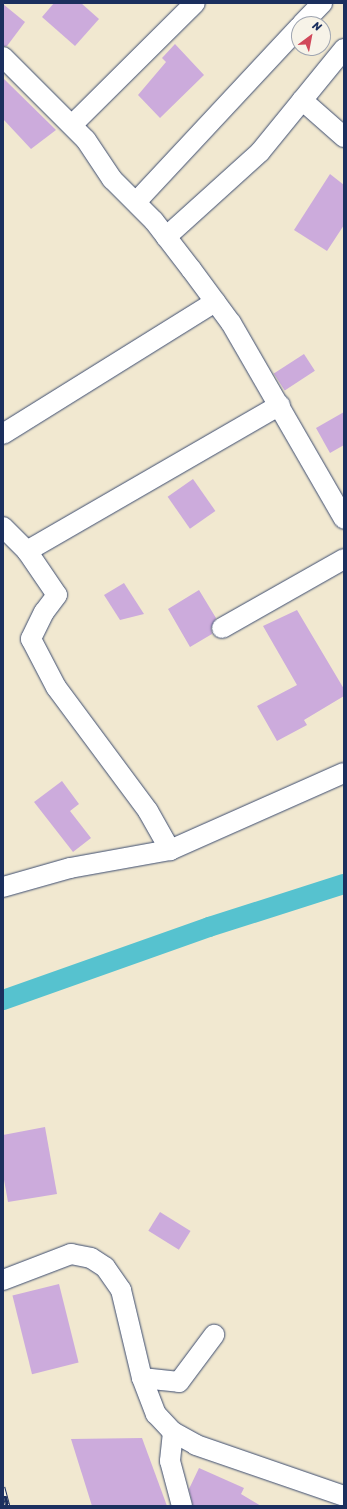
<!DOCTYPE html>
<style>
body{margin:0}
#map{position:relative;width:347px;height:1509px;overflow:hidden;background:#f1e8d0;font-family:Sriracha,sans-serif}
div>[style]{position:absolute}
.canal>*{height:20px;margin:-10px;padding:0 10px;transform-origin:10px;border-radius:10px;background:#56c2cf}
.building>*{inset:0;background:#ccabdc;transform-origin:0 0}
.roads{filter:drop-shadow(0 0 1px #3b4b6f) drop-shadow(0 0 1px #3b4b6f)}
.minor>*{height:20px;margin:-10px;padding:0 10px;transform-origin:10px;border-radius:10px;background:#fff}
.rail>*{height:4.5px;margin-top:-2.25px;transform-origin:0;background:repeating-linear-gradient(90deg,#f7f3e8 0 9px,#1b2f5e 0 18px);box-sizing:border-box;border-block:1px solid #1b2f5e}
span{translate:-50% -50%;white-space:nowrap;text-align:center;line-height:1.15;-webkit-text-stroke:3px #f7f3e8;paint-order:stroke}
.frame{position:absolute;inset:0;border:4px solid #1b2f5e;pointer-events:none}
.north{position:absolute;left:291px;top:16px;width:40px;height:40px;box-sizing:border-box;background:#f7f3e8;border:1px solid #9fa5b1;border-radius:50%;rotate:32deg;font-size:11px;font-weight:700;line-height:16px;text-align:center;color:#1b2f5e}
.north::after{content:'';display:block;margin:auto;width:14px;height:18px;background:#d1495b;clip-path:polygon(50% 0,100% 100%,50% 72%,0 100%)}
</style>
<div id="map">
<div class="canal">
<i style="left:3px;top:1000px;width:219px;rotate:-19.5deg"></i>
<i style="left:209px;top:927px;width:142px;rotate:-17.7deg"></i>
</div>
<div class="building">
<i style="clip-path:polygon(54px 3px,81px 3px,99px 19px,75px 46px,42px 17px)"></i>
<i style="clip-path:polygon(3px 4px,25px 22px,7px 46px,3px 46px)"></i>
<i style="clip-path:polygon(175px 44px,204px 75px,160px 118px,138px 95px,166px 62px,162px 58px)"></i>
<i style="clip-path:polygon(3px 78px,56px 130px,31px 149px,3px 119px)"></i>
<i style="clip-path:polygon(330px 174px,344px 185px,344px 225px,327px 251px,294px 230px)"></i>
<i style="left:304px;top:354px;width:20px;height:36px;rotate:57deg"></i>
<i style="clip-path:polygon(344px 412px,344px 445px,330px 453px,316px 428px)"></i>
<i style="left:193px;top:479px;width:39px;height:31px;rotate:55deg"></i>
<i style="clip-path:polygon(124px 583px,144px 614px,120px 620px,104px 595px)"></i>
<i style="clip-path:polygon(199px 590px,216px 618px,211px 628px,212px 634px,190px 647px,168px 609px)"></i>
<i style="clip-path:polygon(297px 610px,344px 689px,344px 696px,304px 720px,307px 725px,277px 741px,257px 706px,297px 685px,263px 626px)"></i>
<i style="clip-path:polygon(62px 781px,79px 804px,70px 811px,91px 838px,73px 852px,34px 802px)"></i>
<i style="clip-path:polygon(45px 1127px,57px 1194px,8px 1202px,3px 1174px,3px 1135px)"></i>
<i style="left:160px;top:1212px;width:36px;height:22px;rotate:32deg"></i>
<i style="left:59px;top:1284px;width:81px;height:48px;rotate:76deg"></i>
<i style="clip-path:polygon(142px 1438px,167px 1506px,92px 1506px,71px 1439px)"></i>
<i style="clip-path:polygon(199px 1468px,244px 1488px,241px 1494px,261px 1506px,193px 1506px,189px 1489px)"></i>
</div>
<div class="roads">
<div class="minor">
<i style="left:302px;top:24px;width:29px;rotate:-46deg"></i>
<i style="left:3px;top:57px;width:117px;rotate:45deg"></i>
<i style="left:86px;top:140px;width:47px;rotate:56.3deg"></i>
<i style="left:112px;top:179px;width:59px;rotate:45deg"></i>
<i style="left:154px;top:221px;width:61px;rotate:52.4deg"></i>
<i style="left:191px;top:269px;width:67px;rotate:53.5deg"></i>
<i style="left:231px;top:323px;width:226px;rotate:60deg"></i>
<i style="left:302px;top:100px;width:56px;rotate:41.4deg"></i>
<i style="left:72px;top:125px;width:173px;rotate:-44.8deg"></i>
<i style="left:136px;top:202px;width:239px;rotate:-47deg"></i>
<i style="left:166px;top:237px;width:127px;rotate:-42.1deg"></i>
<i style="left:260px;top:152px;width:133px;rotate:-50.8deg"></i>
<i style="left:3px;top:434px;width:250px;rotate:-31.9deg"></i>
<i style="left:3px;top:527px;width:34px;rotate:45deg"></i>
<i style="left:27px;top:551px;width:53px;rotate:55.7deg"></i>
<i style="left:57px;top:595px;width:21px;rotate:127deg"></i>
<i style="left:44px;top:612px;width:30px;rotate:116deg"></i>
<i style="left:31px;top:639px;width:54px;rotate:62.5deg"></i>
<i style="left:56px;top:687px;width:154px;rotate:53.4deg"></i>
<i style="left:148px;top:811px;width:45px;rotate:60.6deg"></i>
<i style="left:27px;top:551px;width:292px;rotate:-30deg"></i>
<i style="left:222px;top:628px;width:140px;rotate:-29.5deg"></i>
<i style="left:3px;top:887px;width:70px;rotate:-15.8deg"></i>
<i style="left:70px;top:868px;width:102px;rotate:-10.2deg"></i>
<i style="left:170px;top:850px;width:190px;rotate:-23.9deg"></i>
<i style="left:3px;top:1280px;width:73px;rotate:-20.9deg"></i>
<i style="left:71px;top:1254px;width:20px;rotate:11deg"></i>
<i style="left:91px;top:1258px;width:17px;rotate:33deg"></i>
<i style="left:105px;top:1267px;width:28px;rotate:55deg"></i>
<i style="left:121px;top:1290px;width:90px;rotate:76.6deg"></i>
<i style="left:142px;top:1378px;width:39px;rotate:69deg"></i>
<i style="left:156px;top:1414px;width:25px;rotate:47deg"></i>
<i style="left:173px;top:1432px;width:26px;rotate:29deg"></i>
<i style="left:196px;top:1445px;width:157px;rotate:19deg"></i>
<i style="left:142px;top:1378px;width:37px;rotate:6deg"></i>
<i style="left:179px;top:1382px;width:59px;rotate:-53.3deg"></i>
<i style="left:173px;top:1432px;width:29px;rotate:96deg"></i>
<i style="left:170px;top:1461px;width:47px;rotate:75.1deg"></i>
</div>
</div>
<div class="rail">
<i style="left:3px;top:1487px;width:20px;rotate:75deg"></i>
</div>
<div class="frame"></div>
<div class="north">N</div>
</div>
